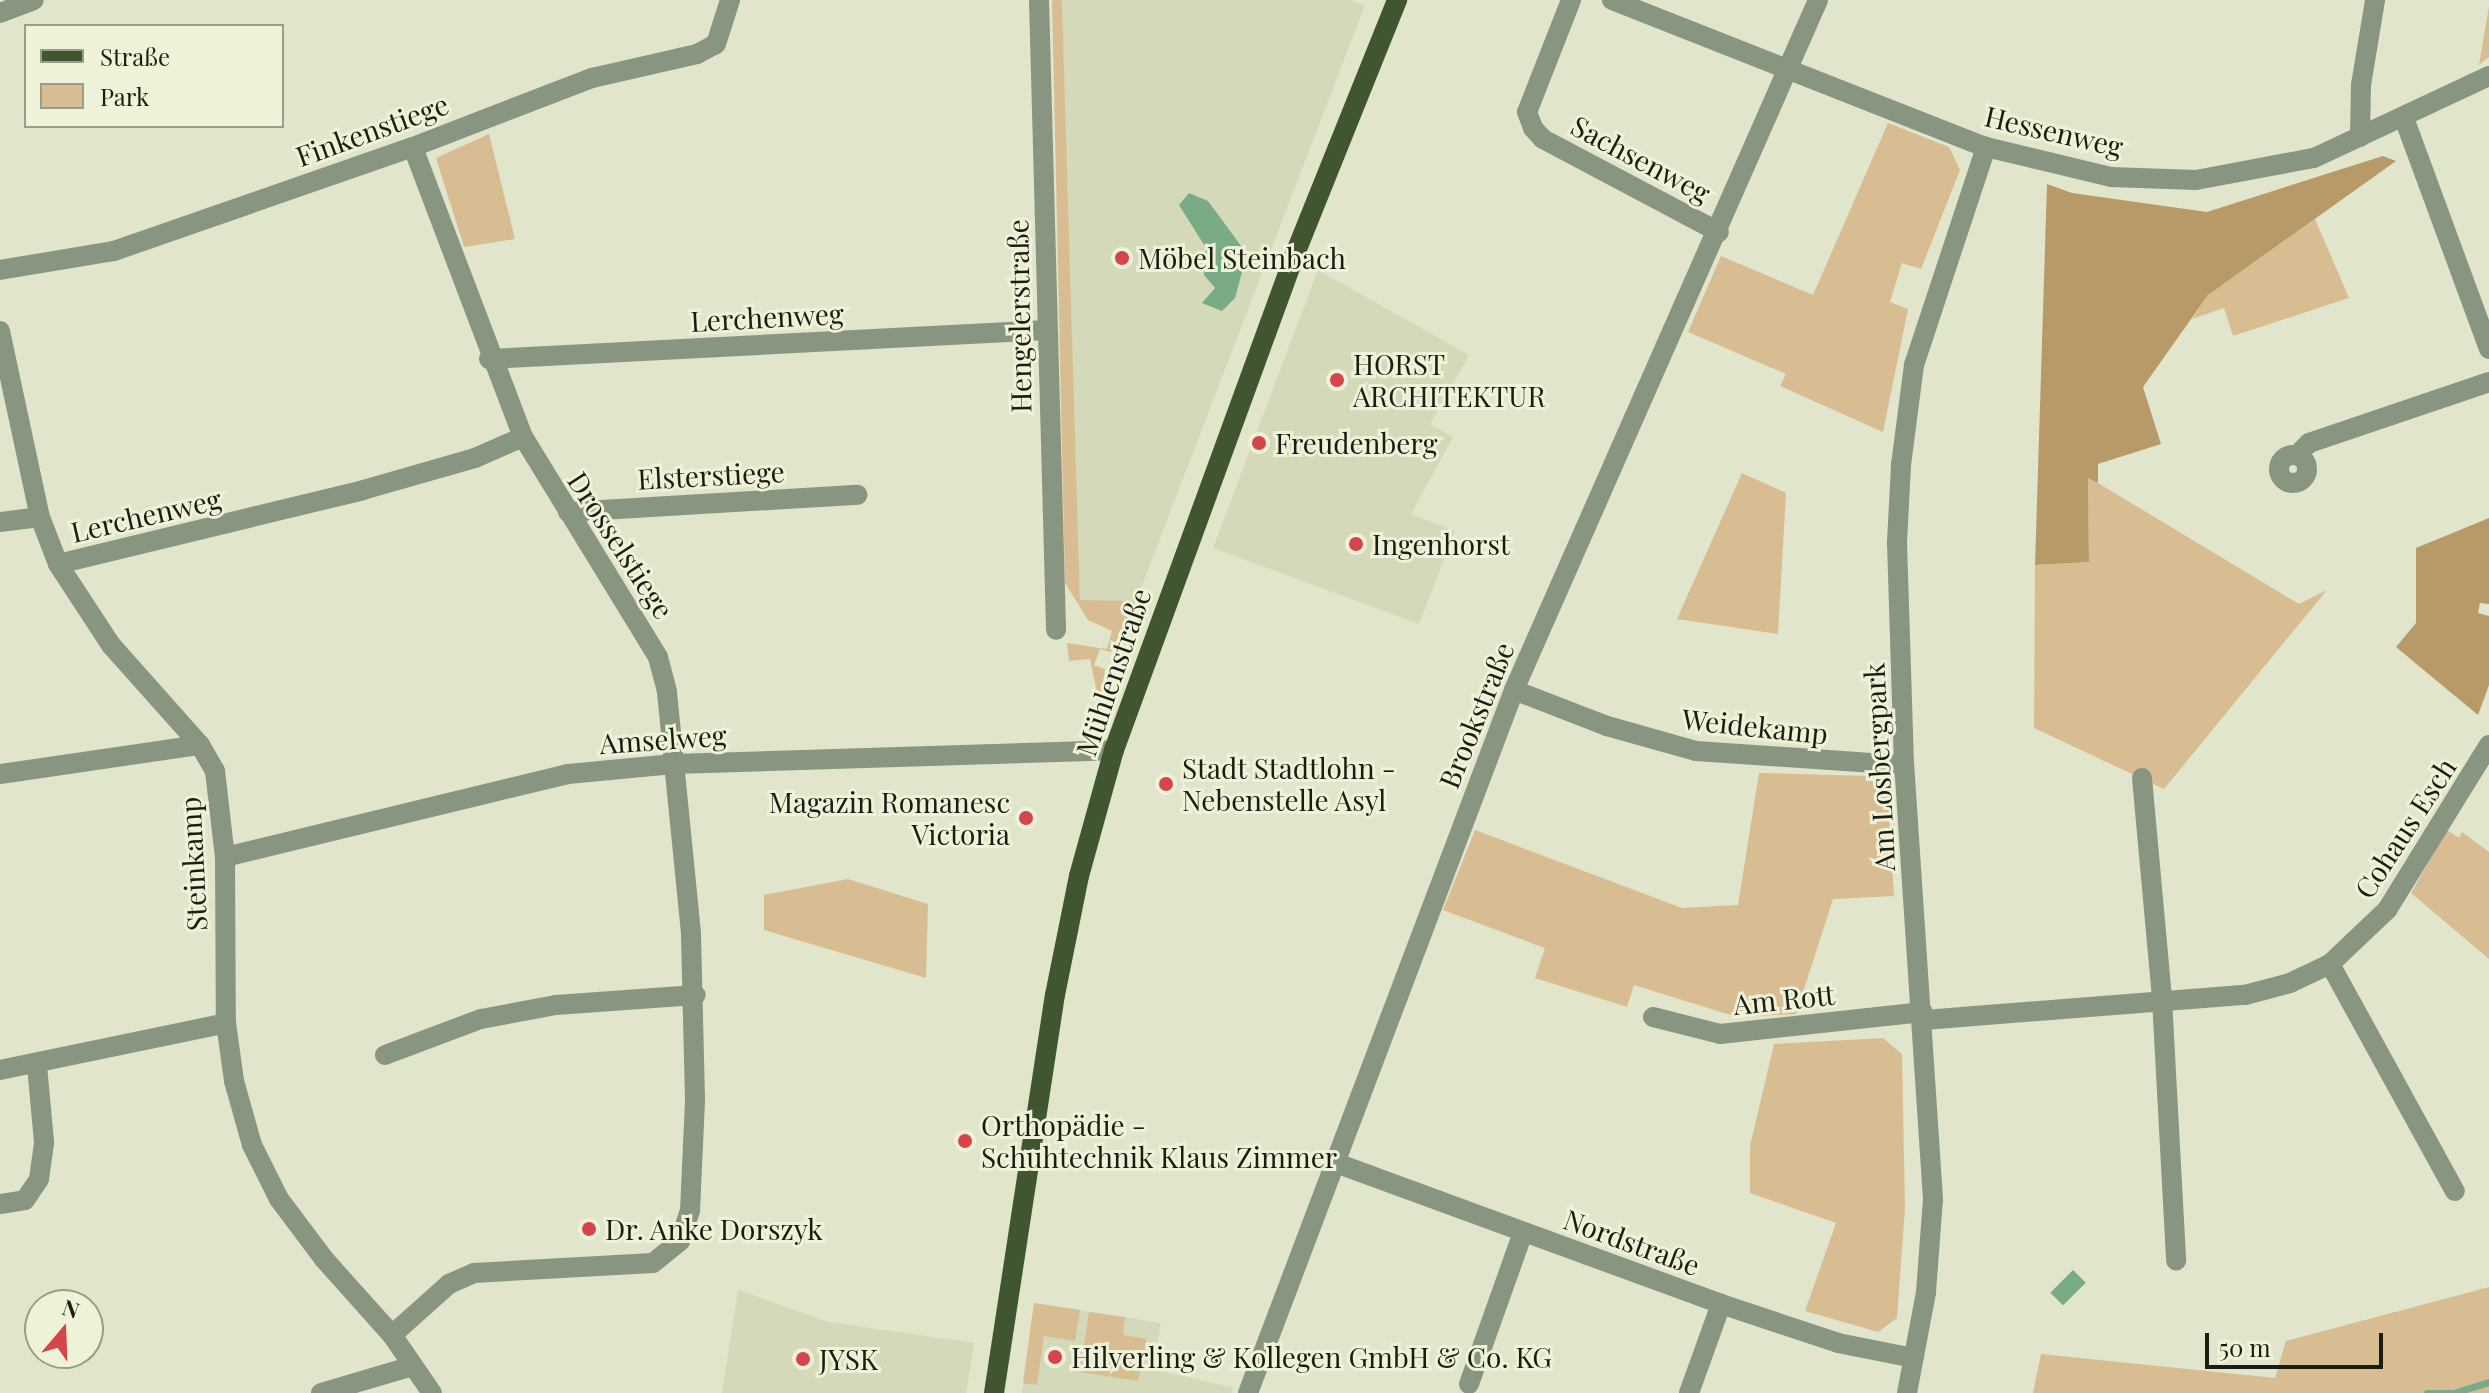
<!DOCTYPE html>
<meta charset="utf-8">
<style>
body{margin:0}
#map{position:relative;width:2489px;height:1393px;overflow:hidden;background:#e0e5cc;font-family:"Playfair Display",serif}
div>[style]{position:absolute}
.built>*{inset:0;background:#d3d9b9}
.green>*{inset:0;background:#d9bd92}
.forest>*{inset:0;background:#b89968}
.water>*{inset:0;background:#79ab86;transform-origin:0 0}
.stream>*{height:7px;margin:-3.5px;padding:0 3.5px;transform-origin:3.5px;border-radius:3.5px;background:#79ab86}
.minor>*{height:20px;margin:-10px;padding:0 10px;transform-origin:10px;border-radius:10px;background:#889580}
.minor>.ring{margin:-10px;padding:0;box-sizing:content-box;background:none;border:20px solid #889580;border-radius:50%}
.major>*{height:20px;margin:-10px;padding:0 10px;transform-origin:10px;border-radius:10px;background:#405631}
.dots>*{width:22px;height:22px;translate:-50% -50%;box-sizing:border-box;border:4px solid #edf2d9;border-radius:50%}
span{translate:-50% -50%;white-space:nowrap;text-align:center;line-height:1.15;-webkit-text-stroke:6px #edf2d9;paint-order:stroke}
.street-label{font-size:28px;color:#1b1d14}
.poi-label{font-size:28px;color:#1b1d14}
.left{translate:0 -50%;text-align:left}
.right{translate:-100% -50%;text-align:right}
.legend{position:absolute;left:24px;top:24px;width:260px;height:104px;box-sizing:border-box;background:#edf2d9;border:2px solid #999d8a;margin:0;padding:10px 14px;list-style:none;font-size:24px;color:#1b1d14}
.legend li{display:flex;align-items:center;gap:16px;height:40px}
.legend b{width:40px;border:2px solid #999d8a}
.north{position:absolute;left:24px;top:1289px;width:80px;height:80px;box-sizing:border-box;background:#edf2d9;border:2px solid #999d8a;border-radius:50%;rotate:19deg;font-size:22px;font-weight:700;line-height:32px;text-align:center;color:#1b1d14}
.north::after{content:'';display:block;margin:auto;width:28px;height:36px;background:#d54549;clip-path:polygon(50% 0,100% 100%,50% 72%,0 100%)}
.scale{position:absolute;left:2205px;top:1333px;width:178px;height:36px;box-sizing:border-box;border:4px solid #1b1d14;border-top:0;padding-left:10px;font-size:24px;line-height:28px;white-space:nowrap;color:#1b1d14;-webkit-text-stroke:6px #edf2d9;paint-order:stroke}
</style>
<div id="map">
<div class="built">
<i style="clip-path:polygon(1062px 0,1350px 0,1365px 5px,1136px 601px,1080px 601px)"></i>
<i style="clip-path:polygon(1318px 270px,1469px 355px,1430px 424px,1453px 437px,1411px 514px,1455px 531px,1419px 624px,1213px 548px)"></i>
<i style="clip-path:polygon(738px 1290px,828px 1322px,974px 1343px,966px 1393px,722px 1393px)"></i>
<i style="clip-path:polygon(1034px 1303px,1161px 1323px,1152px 1369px,1234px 1388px,1231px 1393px,1022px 1393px)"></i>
</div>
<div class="green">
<i style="clip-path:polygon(1052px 0,1062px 0,1080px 600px,1136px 601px,1111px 652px,1100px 649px,1094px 665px,1105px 669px,1100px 707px,1090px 659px,1069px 661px,1067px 643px,1107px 649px,1112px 631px,1088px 620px,1065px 583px)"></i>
<i style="clip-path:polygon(2489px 6px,2489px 57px,2479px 65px)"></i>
<i style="clip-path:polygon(1888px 123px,1949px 147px,1960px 170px,1921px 269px,1902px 263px,1890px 302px,1908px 309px,1883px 432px,1780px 386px,1786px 374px,1688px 332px,1721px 256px,1813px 295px)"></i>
<i style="clip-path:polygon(489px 134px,515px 239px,464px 247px,436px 158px)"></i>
<i style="clip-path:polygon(2315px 219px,2349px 298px,2233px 336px,2224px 308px,2192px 319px,2208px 295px)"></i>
<i style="clip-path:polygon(1742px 473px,1786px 493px,1778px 634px,1677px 619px)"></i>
<i style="clip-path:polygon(2088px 477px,2299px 604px,2327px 590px,2164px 789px,2034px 728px,2035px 565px,2089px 562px)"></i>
<i style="clip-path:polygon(1759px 773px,1870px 776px,1888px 793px,1894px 896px,1833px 899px,1796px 1014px,1737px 1017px,1634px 985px,1627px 1007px,1535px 978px,1545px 948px,1443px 910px,1475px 830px,1682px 908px,1738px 905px)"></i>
<i style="clip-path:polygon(2447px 830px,2459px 838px,2462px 832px,2489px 852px,2489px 959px,2411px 893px)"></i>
<i style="clip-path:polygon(848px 879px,928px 904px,926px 978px,764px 930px,764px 895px)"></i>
<i style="clip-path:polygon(1883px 1038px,1902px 1054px,1905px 1208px,1897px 1318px,1878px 1332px,1805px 1311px,1836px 1223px,1750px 1193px,1750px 1146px,1774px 1044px)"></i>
<i style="clip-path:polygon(2489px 1287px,2489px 1393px,2033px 1393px,2041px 1354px,2275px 1378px,2286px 1341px)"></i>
<i style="clip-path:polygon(1034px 1303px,1080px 1310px,1075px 1341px,1044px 1336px,1037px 1385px,1023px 1383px)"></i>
<i style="clip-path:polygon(1089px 1312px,1125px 1317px,1123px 1335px,1147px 1339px,1138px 1381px,1080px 1372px)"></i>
</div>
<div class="forest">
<i style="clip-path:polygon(2383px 156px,2396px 161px,2208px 295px,2143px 387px,2161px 444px,2098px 464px,2098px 483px,2088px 478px,2089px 562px,2035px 565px,2047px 184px,2072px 193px,2207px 212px)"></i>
<i style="clip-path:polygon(2489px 518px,2489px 604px,2480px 603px,2478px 613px,2489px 616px,2489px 685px,2478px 715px,2396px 647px,2416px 623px,2416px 548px)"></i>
</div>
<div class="water">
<i style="clip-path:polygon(1189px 193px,1208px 201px,1247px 254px,1235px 298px,1222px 311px,1202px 303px,1215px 288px,1204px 275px,1206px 248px,1179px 205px)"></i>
<i style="left:2073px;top:1270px;width:18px;height:32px;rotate:45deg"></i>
</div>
<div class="stream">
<i style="left:2427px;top:1393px;width:26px"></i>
<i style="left:2453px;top:1393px;width:38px;rotate:-17deg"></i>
</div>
<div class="minor">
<i style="left:1039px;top:0;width:630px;rotate:88.45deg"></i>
<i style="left:1571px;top:0;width:120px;rotate:111.4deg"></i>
<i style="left:1527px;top:112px;width:17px;rotate:69deg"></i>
<i style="left:1533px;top:128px;width:15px;rotate:48deg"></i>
<i style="left:1543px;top:139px;width:199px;rotate:27.9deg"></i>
<i style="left:1612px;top:0;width:402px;rotate:21.5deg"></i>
<i style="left:1986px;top:147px;width:129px;rotate:13.5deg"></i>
<i style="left:2111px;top:177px;width:85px;rotate:2deg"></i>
<i style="left:2196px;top:180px;width:120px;rotate:-10.6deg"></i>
<i style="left:2314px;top:158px;width:193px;rotate:-25.1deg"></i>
<i style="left:0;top:13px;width:36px;rotate:-21deg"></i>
<i style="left:2404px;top:118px;width:246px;rotate:69.8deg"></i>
<i style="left:2360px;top:137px;width:52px;rotate:-88.9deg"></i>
<i style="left:2361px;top:85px;width:86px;rotate:-80.6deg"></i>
<i style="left:0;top:270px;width:116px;rotate:-9.5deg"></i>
<i style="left:114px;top:251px;width:317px;rotate:-19.2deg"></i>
<i style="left:413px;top:147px;width:192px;rotate:-21.1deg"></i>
<i style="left:592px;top:78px;width:108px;rotate:-12.9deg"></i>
<i style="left:697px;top:54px;width:21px;rotate:-28deg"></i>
<i style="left:716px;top:44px;width:46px;rotate:-72.3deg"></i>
<i style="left:0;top:331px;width:190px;rotate:77.9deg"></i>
<i style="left:40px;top:517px;width:50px;rotate:69deg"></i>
<i style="left:58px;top:564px;width:97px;rotate:56.8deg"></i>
<i style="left:111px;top:645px;width:134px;rotate:48.3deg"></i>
<i style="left:200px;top:745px;width:30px;rotate:60deg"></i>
<i style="left:215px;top:771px;width:87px;rotate:83.4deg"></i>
<i style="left:225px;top:857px;width:166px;rotate:89.7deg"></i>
<i style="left:226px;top:1023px;width:59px;rotate:82.1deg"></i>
<i style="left:234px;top:1081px;width:66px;rotate:74.3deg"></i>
<i style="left:252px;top:1145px;width:60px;rotate:63.4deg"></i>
<i style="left:279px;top:1199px;width:75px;rotate:53.1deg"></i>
<i style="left:324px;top:1259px;width:102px;rotate:48.2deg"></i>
<i style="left:392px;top:1335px;width:70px;rotate:55.4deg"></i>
<i style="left:489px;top:359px;width:559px;rotate:-2.98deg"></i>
<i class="ring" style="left:2279px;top:455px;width:8px;height:8px"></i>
<i style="left:2297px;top:455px;width:17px;rotate:-45deg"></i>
<i style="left:2309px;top:443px;width:190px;rotate:-18.7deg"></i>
<i style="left:568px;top:512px;width:290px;rotate:-3.4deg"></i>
<i style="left:0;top:522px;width:40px;rotate:-7.1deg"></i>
<i style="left:58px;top:564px;width:314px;rotate:-13.6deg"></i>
<i style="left:363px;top:490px;width:116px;rotate:-15.9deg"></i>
<i style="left:475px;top:458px;width:52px;rotate:-23.6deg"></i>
<i style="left:1514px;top:690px;width:100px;rotate:21.2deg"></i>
<i style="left:1607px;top:726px;width:92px;rotate:15.7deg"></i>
<i style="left:1696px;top:751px;width:208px;rotate:3.9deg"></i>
<i style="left:0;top:774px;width:202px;rotate:-8.3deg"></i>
<i style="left:2142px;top:778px;width:222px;rotate:84.8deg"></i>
<i style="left:2162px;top:999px;width:262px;rotate:86.9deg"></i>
<i style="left:225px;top:857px;width:353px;rotate:-13.6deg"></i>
<i style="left:568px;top:774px;width:106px;rotate:-5.4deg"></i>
<i style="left:674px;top:764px;width:440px;rotate:-1.8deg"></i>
<i style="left:2330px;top:964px;width:259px;rotate:61.2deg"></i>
<i style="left:1653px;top:1017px;width:69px;rotate:14.2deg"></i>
<i style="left:1720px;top:1034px;width:204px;rotate:-6.2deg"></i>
<i style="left:1924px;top:1020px;width:322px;rotate:-4.5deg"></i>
<i style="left:2245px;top:995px;width:47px;rotate:-14.9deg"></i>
<i style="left:2290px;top:983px;width:44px;rotate:-25.4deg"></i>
<i style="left:2330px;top:964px;width:79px;rotate:-43.5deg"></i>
<i style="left:2387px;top:910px;width:194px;rotate:-58.3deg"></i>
<i style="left:385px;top:1055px;width:103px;rotate:-20.6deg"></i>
<i style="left:481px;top:1019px;width:76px;rotate:-10.6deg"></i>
<i style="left:556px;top:1005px;width:140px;rotate:-4.1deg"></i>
<i style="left:0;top:1070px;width:231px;rotate:-11.7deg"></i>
<i style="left:1336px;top:1163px;width:410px;rotate:20.1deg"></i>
<i style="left:1721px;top:1304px;width:123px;rotate:18.4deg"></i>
<i style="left:1838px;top:1343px;width:77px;rotate:11.2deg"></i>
<i style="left:0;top:1204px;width:25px;rotate:-9deg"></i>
<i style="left:25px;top:1200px;width:25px;rotate:-56deg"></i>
<i style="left:39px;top:1179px;width:37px;rotate:-82deg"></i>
<i style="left:44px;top:1142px;width:77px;rotate:-95.2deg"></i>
<i style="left:392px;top:1335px;width:76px;rotate:-41.8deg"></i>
<i style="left:449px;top:1284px;width:27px;rotate:-24deg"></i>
<i style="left:474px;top:1273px;width:179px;rotate:-3.2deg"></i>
<i style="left:653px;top:1263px;width:35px;rotate:-39deg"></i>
<i style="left:680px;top:1241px;width:32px;rotate:-72deg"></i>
<i style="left:690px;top:1211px;width:112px;rotate:-87.4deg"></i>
<i style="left:695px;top:1099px;width:166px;rotate:-91.4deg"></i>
<i style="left:691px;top:933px;width:243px;rotate:-95.7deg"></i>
<i style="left:667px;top:691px;width:35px;rotate:-105deg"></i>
<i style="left:658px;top:657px;width:258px;rotate:-121.5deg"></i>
<i style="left:523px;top:437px;width:310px;rotate:-110.8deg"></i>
<i style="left:1469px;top:1384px;width:161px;rotate:-70.4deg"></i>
<i style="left:321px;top:1393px;width:96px;rotate:-16.4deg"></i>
<i style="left:1248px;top:1393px;width:752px;rotate:-69.27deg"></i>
<i style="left:1514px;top:690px;width:754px;rotate:-66.22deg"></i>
<i style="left:1689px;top:1393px;width:95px;rotate:-70.2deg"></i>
<i style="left:1907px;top:1393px;width:103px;rotate:-79.3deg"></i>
<i style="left:1926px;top:1292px;width:93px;rotate:-85.7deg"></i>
<i style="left:1933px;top:1199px;width:435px;rotate:-93.8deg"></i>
<i style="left:1904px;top:765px;width:223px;rotate:-91.8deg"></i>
<i style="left:1897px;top:542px;width:77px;rotate:-87deg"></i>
<i style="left:1901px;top:465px;width:101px;rotate:-82.6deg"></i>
<i style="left:1914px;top:365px;width:230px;rotate:-71.7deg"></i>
</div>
<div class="major">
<i style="left:994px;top:1393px;width:403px;rotate:-81.3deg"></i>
<i style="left:1055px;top:995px;width:121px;rotate:-78.6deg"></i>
<i style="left:1079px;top:876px;width:131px;rotate:-74.5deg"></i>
<i style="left:1114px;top:750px;width:528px;rotate:-69.95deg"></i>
<i style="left:1295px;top:254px;width:274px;rotate:-68.1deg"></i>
</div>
<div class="dots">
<i style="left:1122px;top:258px;background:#d54549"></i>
<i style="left:1337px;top:380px;background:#d54549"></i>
<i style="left:1259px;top:443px;background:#d54549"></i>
<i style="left:1356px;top:544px;background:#d54549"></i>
<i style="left:1166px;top:784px;background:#d54549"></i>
<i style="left:1026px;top:818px;background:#d54549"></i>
<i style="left:965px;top:1141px;background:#d54549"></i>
<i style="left:589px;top:1229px;background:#d54549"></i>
<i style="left:1055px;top:1357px;background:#d54549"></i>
<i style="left:803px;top:1359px;background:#d54549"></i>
</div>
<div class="street-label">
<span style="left:372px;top:130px;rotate:-20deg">Finkenstiege</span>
<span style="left:2054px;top:131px;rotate:13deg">Hessenweg</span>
<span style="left:1641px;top:159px;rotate:28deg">Sachsenweg</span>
<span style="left:1019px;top:316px;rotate:-91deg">Hengelerstraße</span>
<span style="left:767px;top:317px;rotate:-3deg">Lerchenweg</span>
<span style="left:711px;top:475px;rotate:-3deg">Elsterstiege</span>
<span style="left:146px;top:515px;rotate:-13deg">Lerchenweg</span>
<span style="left:621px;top:545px;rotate:57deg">Drosselstiege</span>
<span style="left:1113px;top:672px;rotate:-71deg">Mühlenstraße</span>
<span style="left:1476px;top:715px;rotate:-68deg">Brookstraße</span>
<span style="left:1755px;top:726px;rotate:6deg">Weidekamp</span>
<span style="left:663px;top:739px;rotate:-4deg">Amselweg</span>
<span style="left:1879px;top:767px;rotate:-93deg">Am Losbergpark</span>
<span style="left:2405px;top:828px;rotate:-57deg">Cohaus Esch</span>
<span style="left:193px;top:864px;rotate:-93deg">Steinkamp</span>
<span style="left:1784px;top:999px;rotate:-6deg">Am Rott</span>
<span style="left:1632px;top:1242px;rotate:20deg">Nordstraße</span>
</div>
<div class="poi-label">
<span class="left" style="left:1138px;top:258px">Möbel Steinbach</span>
<span class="left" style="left:1353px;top:380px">HORST<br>ARCHITEKTUR</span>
<span class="left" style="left:1275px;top:443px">Freudenberg</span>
<span class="left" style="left:1372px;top:544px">Ingenhorst</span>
<span class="left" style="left:1182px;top:784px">Stadt Stadtlohn -<br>Nebenstelle Asyl</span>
<span class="right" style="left:1010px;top:818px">Magazin Romanesc<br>Victoria</span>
<span class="left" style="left:981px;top:1141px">Orthopädie -<br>Schuhtechnik Klaus Zimmer</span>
<span class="left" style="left:605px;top:1229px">Dr. Anke Dorszyk</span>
<span class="left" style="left:1071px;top:1357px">Hilverling &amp; Kollegen GmbH &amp; Co. KG</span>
<span class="left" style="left:819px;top:1359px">JYSK</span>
</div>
<ul class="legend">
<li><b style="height:10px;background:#405631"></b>Straße</li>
<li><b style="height:22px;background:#d9bd92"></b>Park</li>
</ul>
<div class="north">N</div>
<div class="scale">50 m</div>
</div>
